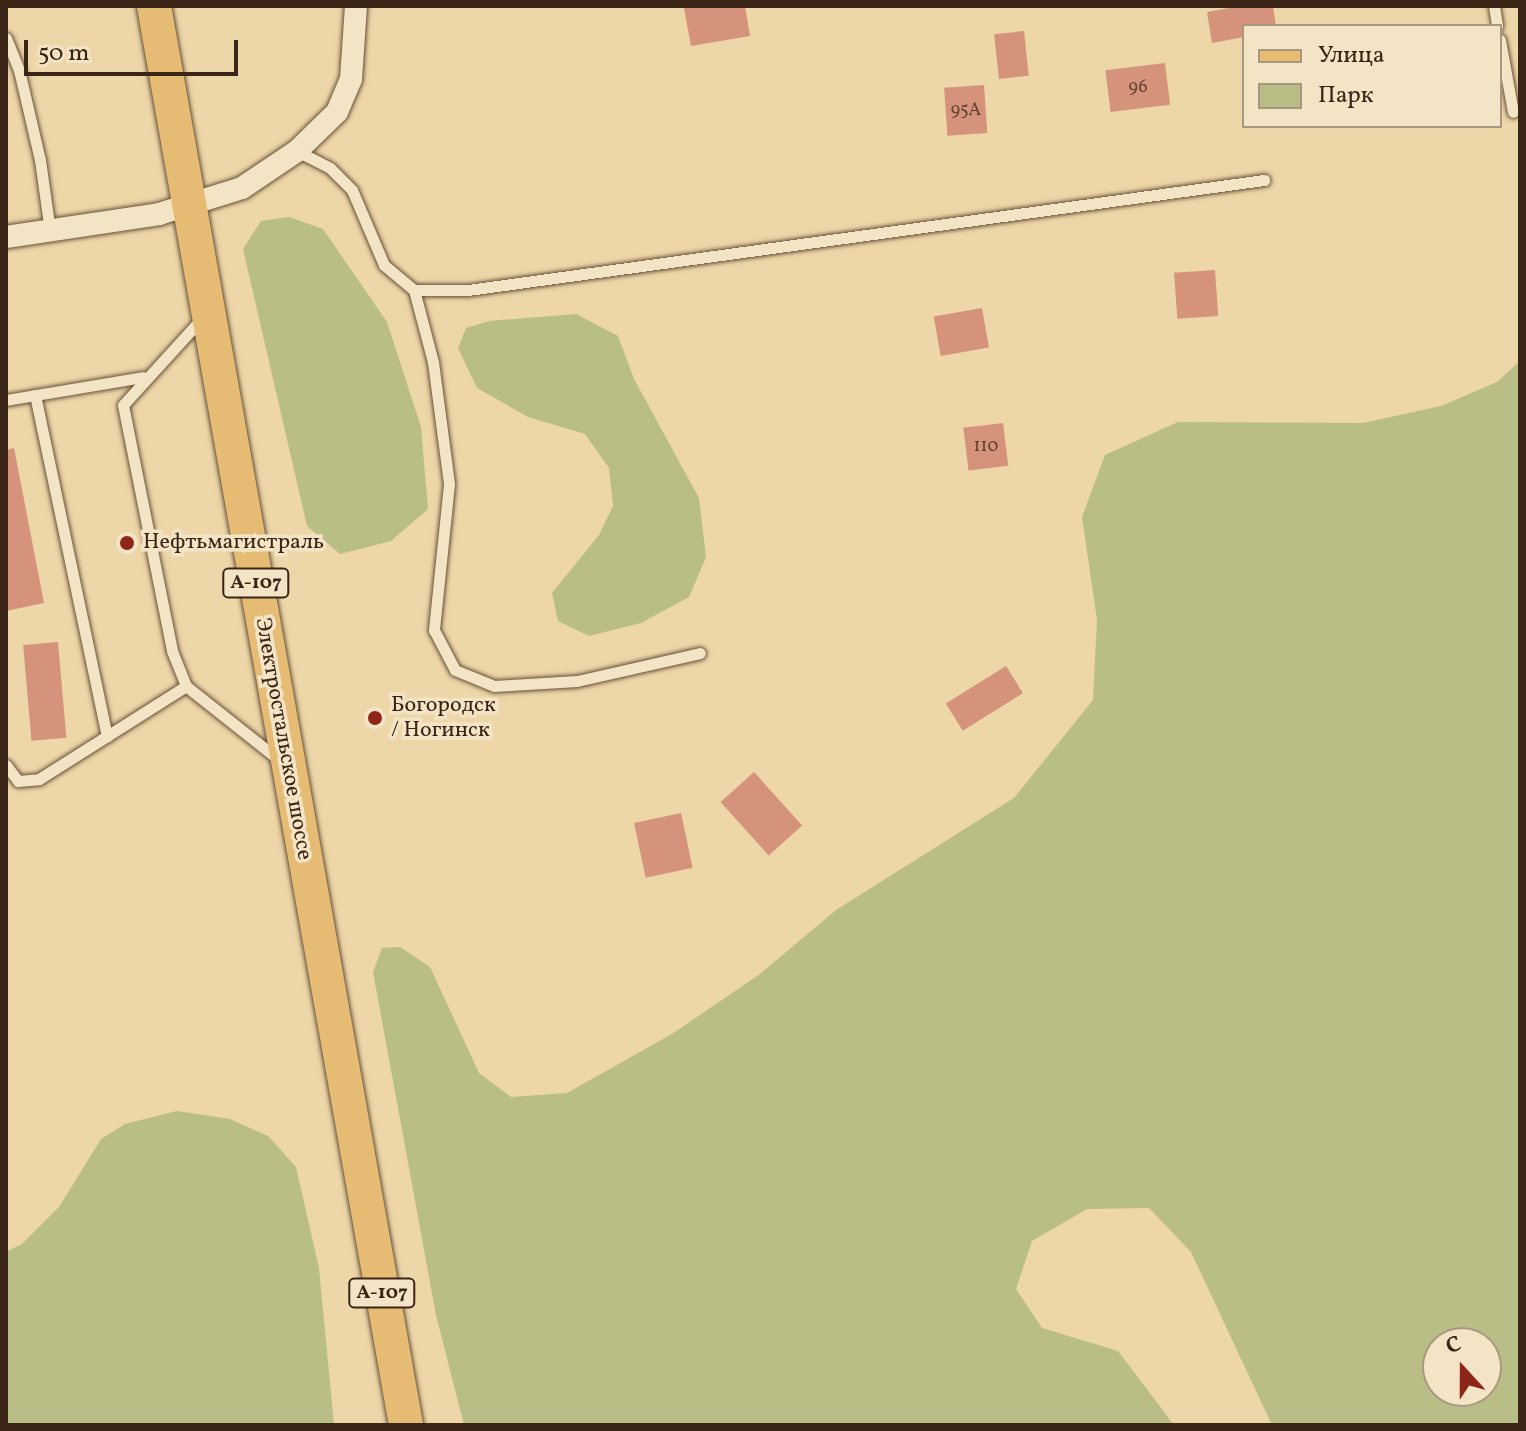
<!DOCTYPE html>
<meta charset="utf-8">
<style>
body{margin:0}
#map{position:relative;width:1526px;height:1431px;overflow:hidden;background:#edd6a7;font-family:Vollkorn,serif}
div>[style]{position:absolute}
.green>*{inset:0;background:#b9bd86}
.building>*{inset:0;background:#d5937c;transform-origin:0 0}
.roads{filter:drop-shadow(0 0 2px #67513a) drop-shadow(0 0 2px #67513a)}
.service>*{height:11px;margin:-5.5px;padding:0 5.5px;transform-origin:5.5px;border-radius:5.5px;background:#f3e4c6}
.minor>*{height:22px;margin:-11px;padding:0 11px;transform-origin:11px;border-radius:11px;background:#f3e4c6}
.primary>*{height:34px;margin:-17px;padding:0 17px;transform-origin:17px;border-radius:17px;background:#e6bb74}
.dots>*{width:22px;height:22px;translate:-50% -50%;box-sizing:border-box;border:4px solid #f3e4c6;border-radius:50%}
span{translate:-50% -50%;white-space:nowrap;text-align:center;line-height:1.15;-webkit-text-stroke:7px #f3e4c6;paint-order:stroke}
.number-label{font-size:18px;color:#614030}
.number-label span{-webkit-text-stroke-width:0}
.shield-label span{padding:2px 6px;background:#f3e4c6;border:2px solid;border-radius:6px;-webkit-text-stroke-width:0}
.shield-label{font-size:20px;color:#3a2516;font-weight:700}
.poi-label{font-size:22px;color:#3a2516}
.left{translate:0 -50%;text-align:left}
.street-label{font-size:22px;color:#3a2516}
.frame{position:absolute;inset:0;border:8px solid #3a2516;pointer-events:none}
.legend{position:absolute;left:1242px;top:24px;width:260px;height:104px;box-sizing:border-box;background:#f3e4c6;border:2px solid #a99880;margin:0;padding:10px 14px;list-style:none;font-size:24px;color:#3a2516}
.legend li{display:flex;align-items:center;gap:16px;height:40px}
.legend b{width:40px;border:2px solid #a99880}
.north{position:absolute;left:1422px;top:1327px;width:80px;height:80px;box-sizing:border-box;background:#f3e4c6;border:2px solid #a99880;border-radius:50%;rotate:339deg;font-size:22px;font-weight:700;line-height:32px;text-align:center;color:#3a2516}
.north::after{content:'';display:block;margin:auto;width:28px;height:36px;background:#8f2418;clip-path:polygon(50% 0,100% 100%,50% 72%,0 100%)}
.scale{position:absolute;left:24px;top:40px;width:214px;height:36px;box-sizing:border-box;border:4px solid #3a2516;border-top:0;padding-left:10px;font-size:24px;line-height:28px;white-space:nowrap;color:#3a2516;-webkit-text-stroke:6px #f3e4c6;paint-order:stroke}
</style>
<div id="map">
<div class="green">
<i style="clip-path:polygon(289px 217px,323px 229px,387px 322px,421px 427px,428px 509px,391px 541px,340px 554px,307px 526px,243px 249px,261px 221px)"></i>
<i style="clip-path:polygon(576px 314px,618px 336px,634px 379px,699px 498px,706px 557px,689px 597px,641px 623px,589px 636px,558px 621px,552px 593px,599px 535px,613px 506px,609px 468px,585px 434px,528px 417px,477px 388px,458px 348px,466px 328px,489px 321px)"></i>
<i style="clip-path:polygon(evenodd,1520px 361px,1520px 1425px,1272px 1425px,1191px 1252px,1149px 1208px,1087px 1209px,1032px 1241px,1016px 1289px,1042px 1328px,1118px 1351px,1174px 1425px,464px 1425px,436px 1315px,373px 972px,382px 948px,400px 947px,430px 967px,479px 1073px,511px 1097px,567px 1093px,672px 1034px,760px 974px,836px 910px,1014px 798px,1093px 700px,1097px 620px,1082px 517px,1105px 455px,1178px 422px,1363px 423px,1441px 406px,1497px 382px,1520px 361px,1438px 1343px,1486px 1343px,1486px 1391px,1438px 1391px,1438px 1343px)"></i>
<i style="clip-path:polygon(177px 1111px,230px 1119px,268px 1136px,296px 1167px,319px 1268px,334px 1425px,6px 1425px,6px 1252px,22px 1244px,59px 1207px,101px 1139px,125px 1124px)"></i>
</div>
<div class="building">
<i style="clip-path:polygon(745px 6px,750px 36px,691px 46px,684px 8px)"></i>
<i style="clip-path:polygon(1240px 6px,1273px 6px,1276px 26px,1244px 26px,1244px 37px,1212px 43px,1207px 12px)"></i>
<i style="left:1024px;top:31px;width:45px;height:30px;rotate:84deg"></i>
<i style="left:1165px;top:63px;width:42px;height:60px;rotate:83deg"></i>
<i style="left:984px;top:85px;width:48px;height:40px;rotate:86deg"></i>
<i style="left:1215px;top:270px;width:46px;height:41px;rotate:86deg"></i>
<i style="left:982px;top:308px;width:40px;height:49px;rotate:80deg"></i>
<i style="left:1003px;top:423px;width:43px;height:40px;rotate:83deg"></i>
<i style="clip-path:polygon(14px 448px,44px 603px,6px 611px,6px 450px)"></i>
<i style="left:58px;top:642px;width:96px;height:35px;rotate:85deg"></i>
<i style="left:1006px;top:666px;width:32px;height:71px;rotate:58deg"></i>
<i style="left:754px;top:772px;width:72px;height:45px;rotate:48deg"></i>
<i style="left:681px;top:813px;width:56px;height:48px;rotate:78deg"></i>
</div>
<div class="roads">
<div class="service">
<i style="left:1494px;top:6px;width:20px;rotate:81deg"></i>
<i style="left:6px;top:38px;width:35px;rotate:68deg"></i>
<i style="left:19px;top:70px;width:92px;rotate:76.9deg"></i>
<i style="left:40px;top:160px;width:72px;rotate:82deg"></i>
<i style="left:1500px;top:40px;width:73px;rotate:79.8deg"></i>
<i style="left:297px;top:151px;width:37px;rotate:27deg"></i>
<i style="left:330px;top:168px;width:31px;rotate:45deg"></i>
<i style="left:352px;top:190px;width:82px;rotate:66.9deg"></i>
<i style="left:384px;top:265px;width:39px;rotate:40deg"></i>
<i style="left:414px;top:290px;width:54px"></i>
<i style="left:468px;top:290px;width:804px;rotate:-7.87deg"></i>
<i style="left:414px;top:290px;width:74px;rotate:75.2deg"></i>
<i style="left:433px;top:362px;width:123px;rotate:82.5deg"></i>
<i style="left:449px;top:484px;width:147px;rotate:95.9deg"></i>
<i style="left:434px;top:630px;width:45px;rotate:62.3deg"></i>
<i style="left:455px;top:670px;width:42px;rotate:22.3deg"></i>
<i style="left:494px;top:686px;width:83px;rotate:-3.4deg"></i>
<i style="left:577px;top:681px;width:126px;rotate:-12.8deg"></i>
<i style="left:204px;top:316px;width:120px;rotate:132.3deg"></i>
<i style="left:123px;top:405px;width:251px;rotate:78.7deg"></i>
<i style="left:172px;top:651px;width:38px;rotate:68deg"></i>
<i style="left:186px;top:686px;width:117px;rotate:38.4deg"></i>
<i style="left:35px;top:395px;width:349px;rotate:78.1deg"></i>
<i style="left:6px;top:400px;width:139px;rotate:-9.5deg"></i>
<i style="left:6px;top:765px;width:20px;rotate:53deg"></i>
<i style="left:18px;top:781px;width:21px;rotate:-5deg"></i>
<i style="left:39px;top:779px;width:174px;rotate:-32.3deg"></i>
</div>
<div class="minor">
<i style="left:6px;top:237px;width:155px;rotate:-8.5deg"></i>
<i style="left:159px;top:214px;width:87px;rotate:-17.4deg"></i>
<i style="left:242px;top:188px;width:66px;rotate:-33.9deg"></i>
<i style="left:297px;top:151px;width:56px;rotate:-44.3deg"></i>
<i style="left:337px;top:112px;width:36px;rotate:-67deg"></i>
<i style="left:351px;top:79px;width:73px;rotate:-86.1deg"></i>
</div>
<div class="primary">
<i style="left:154px;top:6px;width:1441px;rotate:79.93deg"></i>
</div>
</div>
<div class="dots">
<i style="left:127px;top:543px;background:#8f2418"></i>
<i style="left:375px;top:718px;background:#8f2418"></i>
</div>
<div class="number-label">
<span style="left:1138px;top:88px">96</span>
<span style="left:966px;top:111px">95А</span>
<span style="left:986px;top:447px">110</span>
</div>
<div class="shield-label">
<span style="left:256px;top:583px">А-107</span>
<span style="left:382px;top:1293px">А-107</span>
</div>
<div class="poi-label">
<span class="left" style="left:143px;top:543px">Нефтьмагистраль</span>
<span class="left" style="left:391px;top:718px">Богородск<br>/ Ногинск</span>
</div>
<div class="street-label">
<span style="left:283px;top:739px;rotate:80deg">Электростальское шоссе</span>
</div>
<div class="frame"></div>
<ul class="legend">
<li><b style="height:10px;background:#e6bb74"></b>Улица</li>
<li><b style="height:22px;background:#b9bd86"></b>Парк</li>
</ul>
<div class="north">С</div>
<div class="scale">50 m</div>
</div>
